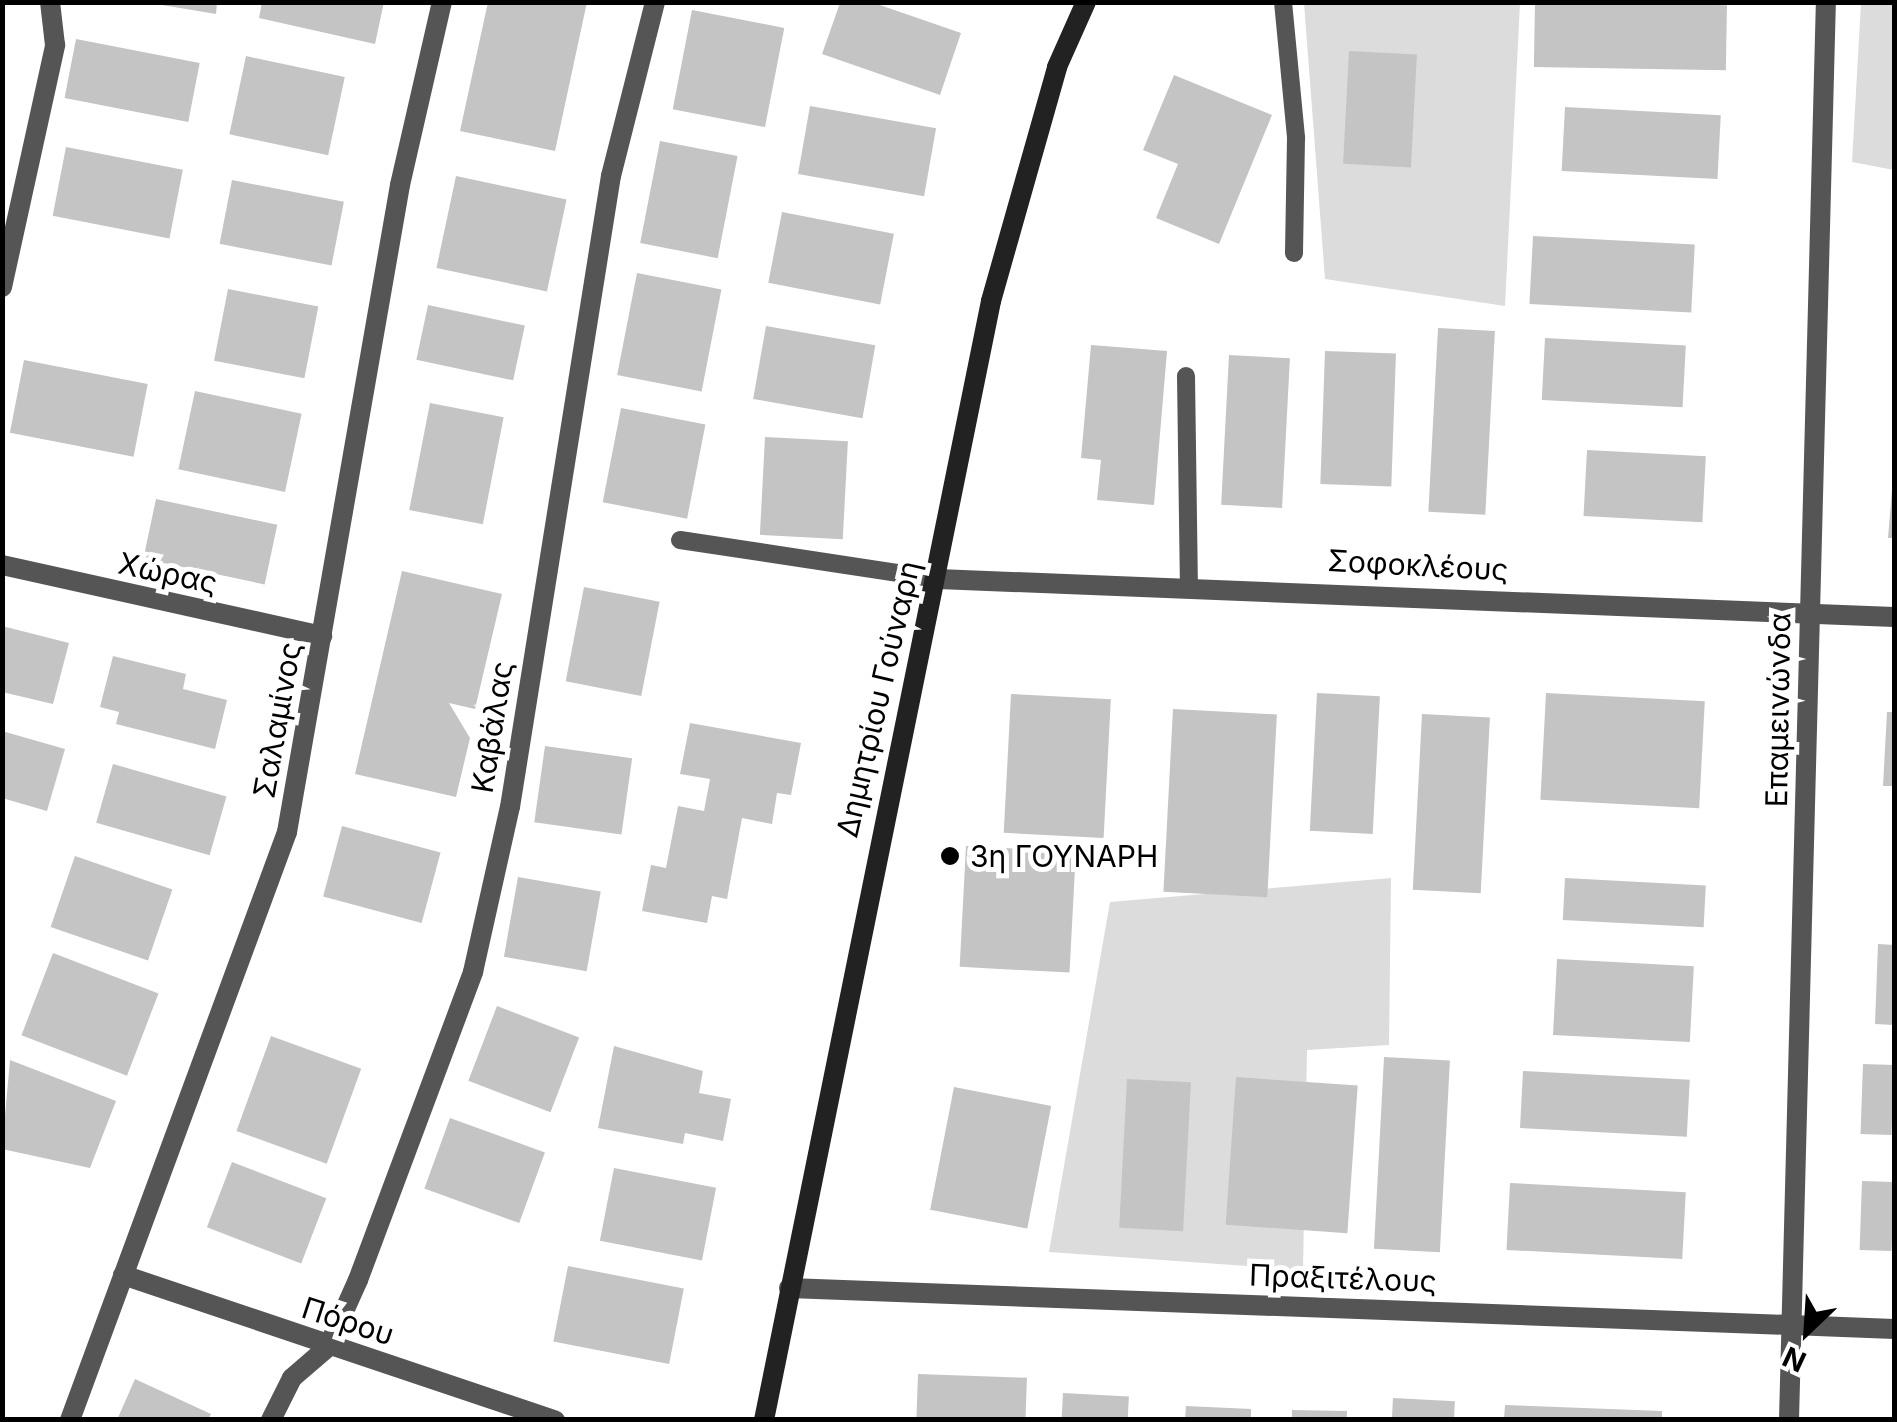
<!DOCTYPE html>
<meta charset="utf-8">
<style>
body{margin:0}
#map{position:relative;width:1897px;height:1422px;overflow:hidden;background:#fff;font-family:Inter,sans-serif}
div>[style]{position:absolute}
.green>*{inset:0;background:#dcdcdc}
.building>*{inset:0;background:#c4c4c4;transform-origin:0 0}
.service>*{height:18px;margin:-9px;padding:0 9px;transform-origin:9px;border-radius:9px;background:#555}
.minor>*{height:20px;margin:-10px;padding:0 10px;transform-origin:10px;border-radius:10px;background:#555}
.tertiary>*{height:20px;margin:-10px;padding:0 10px;transform-origin:10px;border-radius:10px;background:#555}
.secondary>*{height:20px;margin:-10px;padding:0 10px;transform-origin:10px;border-radius:10px;background:#222}
.dots>*{width:28px;height:28px;translate:-50% -50%;box-sizing:border-box;border:5px solid #fff;border-radius:50%}
span{translate:-50% -50%;white-space:nowrap;text-align:center;line-height:1.15;-webkit-text-stroke:10px #fff;paint-order:stroke}
.street-label{font-size:30px;color:#000}
.poi-label{font-size:30px;color:#000}
.left{translate:0 -50%;text-align:left}
.frame{position:absolute;inset:0;border:5px solid #000;pointer-events:none}
.north{position:absolute;left:1757px;top:1282px;width:100px;height:100px;-webkit-text-stroke:8px #fff;paint-order:stroke;rotate:205deg;font-size:28px;font-weight:700;line-height:40px;text-align:center;color:#000}
.north::after{content:'';display:block;margin:auto;width:35px;height:45px;background:#000;clip-path:polygon(50% 0,100% 100%,50% 72%,0 100%)}
</style>
<div id="map">
<div class="green">
<i style="clip-path:polygon(1304px 3px,1520px 3px,1505px 306px,1325px 279px)"></i>
<i style="clip-path:polygon(1861px 3px,1894px 3px,1894px 170px,1852px 162px)"></i>
<i style="clip-path:polygon(1391px 878px,1389px 1045px,1307px 1050px,1303px 1270px,1049px 1252px,1110px 902px)"></i>
</div>
<div class="building">
<i style="clip-path:polygon(144px 2px,217px 2px,216px 14px)"></i>
<i style="clip-path:polygon(262px 2px,384px 2px,375px 44px,259px 18px)"></i>
<i style="clip-path:polygon(488px 2px,587px 2px,555px 151px,460px 131px)"></i>
<i style="left:1535px;top:2px;width:192px;height:65px;rotate:1deg"></i>
<i style="clip-path:polygon(840px 3px,874px 3px,961px 33px,940px 95px,822px 54px)"></i>
<i style="left:692px;top:10px;width:94px;height:101px;rotate:11deg"></i>
<i style="left:76px;top:39px;width:126px;height:60px;rotate:11deg"></i>
<i style="left:1349px;top:51px;width:68px;height:113px;rotate:3deg"></i>
<i style="left:246px;top:56px;width:101px;height:80px;rotate:12deg"></i>
<i style="clip-path:polygon(1174px 75px,1272px 115px,1219px 244px,1156px 218px,1178px 164px,1143px 150px)"></i>
<i style="left:810px;top:106px;width:128px;height:69px;rotate:10deg"></i>
<i style="left:1565px;top:107px;width:156px;height:64px;rotate:3deg"></i>
<i style="left:660px;top:141px;width:79px;height:104px;rotate:11deg"></i>
<i style="left:66px;top:147px;width:119px;height:70px;rotate:11deg"></i>
<i style="left:456px;top:176px;width:113px;height:94px;rotate:12deg"></i>
<i style="left:232px;top:180px;width:114px;height:65px;rotate:11deg"></i>
<i style="left:782px;top:212px;width:114px;height:72px;rotate:11deg"></i>
<i style="left:1533px;top:236px;width:162px;height:68px;rotate:3deg"></i>
<i style="left:637px;top:273px;width:86px;height:104px;rotate:11deg"></i>
<i style="left:228px;top:289px;width:92px;height:73px;rotate:11deg"></i>
<i style="left:428px;top:305px;width:99px;height:56px;rotate:12deg"></i>
<i style="left:766px;top:326px;width:111px;height:74px;rotate:10deg"></i>
<i style="left:1438px;top:328px;width:57px;height:184px;rotate:3deg"></i>
<i style="left:1545px;top:338px;width:141px;height:62px;rotate:3deg"></i>
<i style="clip-path:polygon(1091px 345px,1167px 351px,1154px 505px,1097px 500px,1101px 460px,1081px 458px)"></i>
<i style="left:1325px;top:351px;width:71px;height:133px;rotate:2deg"></i>
<i style="left:1229px;top:355px;width:61px;height:150px;rotate:3deg"></i>
<i style="left:24px;top:360px;width:126px;height:74px;rotate:11deg"></i>
<i style="left:195px;top:391px;width:109px;height:80px;rotate:12deg"></i>
<i style="left:430px;top:403px;width:75px;height:109px;rotate:11deg"></i>
<i style="left:621px;top:408px;width:86px;height:96px;rotate:11deg"></i>
<i style="left:765px;top:437px;width:83px;height:98px;rotate:3deg"></i>
<i style="left:1587px;top:450px;width:119px;height:66px;rotate:3deg"></i>
<i style="clip-path:polygon(1894px 466px,1894px 538px,1888px 538px)"></i>
<i style="left:156px;top:499px;width:124px;height:61px;rotate:12deg"></i>
<i style="clip-path:polygon(402px 571px,502px 594px,475px 709px,449px 703px,470px 738px,456px 797px,355px 774px)"></i>
<i style="left:584px;top:587px;width:77px;height:96px;rotate:11deg"></i>
<i style="clip-path:polygon(2px 626px,69px 643px,53px 704px,2px 692px)"></i>
<i style="clip-path:polygon(113px 656px,186px 674px,183px 689px,227px 700px,215px 749px,116px 724px,119px 712px,100px 707px)"></i>
<i style="left:1317px;top:693px;width:63px;height:138px;rotate:3deg"></i>
<i style="left:1546px;top:693px;width:159px;height:107px;rotate:3deg"></i>
<i style="left:1011px;top:694px;width:100px;height:139px;rotate:3deg"></i>
<i style="left:1173px;top:709px;width:104px;height:183px;rotate:3deg"></i>
<i style="clip-path:polygon(1887px 712px,1894px 712px,1894px 786px,1883px 786px)"></i>
<i style="left:1422px;top:714px;width:68px;height:176px;rotate:3deg"></i>
<i style="clip-path:polygon(690px 723px,801px 743px,791px 795px,777px 793px,772px 824px,742px 818px,727px 899px,712px 896px,707px 923px,642px 911px,651px 865px,666px 868px,678px 806px,704px 811px,710px 779px,680px 774px)"></i>
<i style="clip-path:polygon(2px 731px,65px 749px,47px 811px,2px 798px)"></i>
<i style="left:545px;top:746px;width:88px;height:77px;rotate:8deg"></i>
<i style="left:113px;top:764px;width:118px;height:61px;rotate:16deg"></i>
<i style="left:342px;top:826px;width:102px;height:73px;rotate:15deg"></i>
<i style="left:966px;top:846px;width:110px;height:121px;rotate:3deg"></i>
<i style="left:75px;top:856px;width:103px;height:75px;rotate:19deg"></i>
<i style="left:518px;top:877px;width:84px;height:81px;rotate:10deg"></i>
<i style="left:1565px;top:878px;width:141px;height:42px;rotate:3deg"></i>
<i style="clip-path:polygon(1878px 944px,1894px 945px,1894px 1025px,1875px 1024px)"></i>
<i style="left:53px;top:953px;width:113px;height:88px;rotate:21deg"></i>
<i style="left:1557px;top:959px;width:137px;height:76px;rotate:3deg"></i>
<i style="left:497px;top:1006px;width:88px;height:80px;rotate:21deg"></i>
<i style="left:271px;top:1036px;width:96px;height:101px;rotate:20deg"></i>
<i style="clip-path:polygon(614px 1046px,703px 1071px,699px 1093px,731px 1099px,723px 1141px,685px 1133px,683px 1144px,598px 1128px)"></i>
<i style="left:1384px;top:1057px;width:66px;height:192px;rotate:3deg"></i>
<i style="clip-path:polygon(10px 1060px,116px 1101px,90px 1168px,2px 1149px)"></i>
<i style="left:1863px;top:1064px;width:31px;height:70px;rotate:2deg"></i>
<i style="left:1523px;top:1071px;width:167px;height:57px;rotate:3deg"></i>
<i style="left:1236px;top:1077px;width:122px;height:148px;rotate:4deg"></i>
<i style="left:1127px;top:1079px;width:64px;height:149px;rotate:3deg"></i>
<i style="left:954px;top:1087px;width:99px;height:125px;rotate:11deg"></i>
<i style="left:450px;top:1118px;width:101px;height:75px;rotate:20deg"></i>
<i style="left:232px;top:1162px;width:101px;height:70px;rotate:21deg"></i>
<i style="left:614px;top:1168px;width:104px;height:74px;rotate:11deg"></i>
<i style="left:1862px;top:1181px;width:32px;height:69px;rotate:2deg"></i>
<i style="left:1510px;top:1183px;width:176px;height:67px;rotate:3deg"></i>
<i style="left:568px;top:1266px;width:118px;height:77px;rotate:11deg"></i>
<i style="left:918px;top:1374px;width:109px;height:46px;rotate:2deg"></i>
<i style="clip-path:polygon(135px 1379px,211px 1414px,208px 1420px,117px 1420px)"></i>
<i style="left:1063px;top:1393px;width:66px;height:27px;rotate:3deg"></i>
<i style="left:1393px;top:1398px;width:62px;height:22px;rotate:3deg"></i>
<i style="clip-path:polygon(1505px 1405px,1662px 1411px,1662px 1420px,1504px 1420px)"></i>
<i style="clip-path:polygon(1186px 1406px,1251px 1409px,1251px 1420px,1185px 1420px)"></i>
<i style="left:1292px;top:1410px;width:55px;height:10px;rotate:1deg"></i>
</div>
<div class="service">
<i style="left:1283px;top:2px;width:137px;rotate:84.5deg"></i>
<i style="left:1296px;top:138px;width:115px;rotate:91deg"></i>
<i style="left:1186px;top:376px;width:208px;rotate:89.2deg"></i>
<i style="left:680px;top:540px;width:261px;rotate:8.6deg"></i>
</div>
<div class="minor">
<i style="left:2px;top:287px;width:248px;rotate:-77.6deg"></i>
<i style="left:55px;top:45px;width:43px;rotate:-96.6deg"></i>
<i style="left:2px;top:565px;width:328px;rotate:12.5deg"></i>
<i style="left:938px;top:579px;width:957px;rotate:2.28deg"></i>
<i style="left:123px;top:1275px;width:456px;rotate:18.6deg"></i>
<i style="left:789px;top:1288px;width:1106px;rotate:2.12deg"></i>
<i style="left:271px;top:1420px;width:47px;rotate:-63.4deg"></i>
<i style="left:292px;top:1378px;width:48px;rotate:-40.7deg"></i>
<i style="left:328px;top:1347px;width:73px;rotate:-65.9deg"></i>
<i style="left:358px;top:1280px;width:329px;rotate:-69.5deg"></i>
<i style="left:473px;top:972px;width:169px;rotate:-77.4deg"></i>
<i style="left:510px;top:807px;width:639px;rotate:-80.91deg"></i>
<i style="left:611px;top:176px;width:179px;rotate:-75.8deg"></i>
<i style="left:1789px;top:1420px;width:1418px;rotate:-88.51deg"></i>
</div>
<div class="tertiary">
<i style="left:70px;top:1420px;width:627px;rotate:-69.74deg"></i>
<i style="left:287px;top:832px;width:657px;rotate:-80.09deg"></i>
<i style="left:400px;top:185px;width:188px;rotate:-77.1deg"></i>
</div>
<div class="secondary">
<i style="left:764px;top:1420px;width:1142px;rotate:-78.53deg"></i>
<i style="left:991px;top:301px;width:243px;rotate:-74.2deg"></i>
<i style="left:1057px;top:67px;width:71px;rotate:-66deg"></i>
</div>
<div class="dots">
<i style="left:950px;top:856px;background:#000"></i>
</div>
<div class="street-label">
<span style="left:1418px;top:565px;rotate:3deg">Σοφοκλέους</span>
<span style="left:168px;top:573px;rotate:12deg">Χώρας</span>
<span style="left:878px;top:699px;rotate:-77deg">Δημητρίου Γούναρη</span>
<span style="left:1778px;top:710px;rotate:-89deg">Επαμεινώνδα</span>
<span style="left:277px;top:720px;rotate:-80deg">Σαλαμίνος</span>
<span style="left:492px;top:727px;rotate:-81deg">Καβάλας</span>
<span style="left:1343px;top:1278px;rotate:2deg">Πραξιτέλους</span>
<span style="left:348px;top:1321px;rotate:18deg">Πόρου</span>
</div>
<div class="poi-label">
<span class="left" style="left:970px;top:856px">3η ΓΟΥΝΑΡΗ</span>
</div>
<div class="frame"></div>
<div class="north">N</div>
</div>
